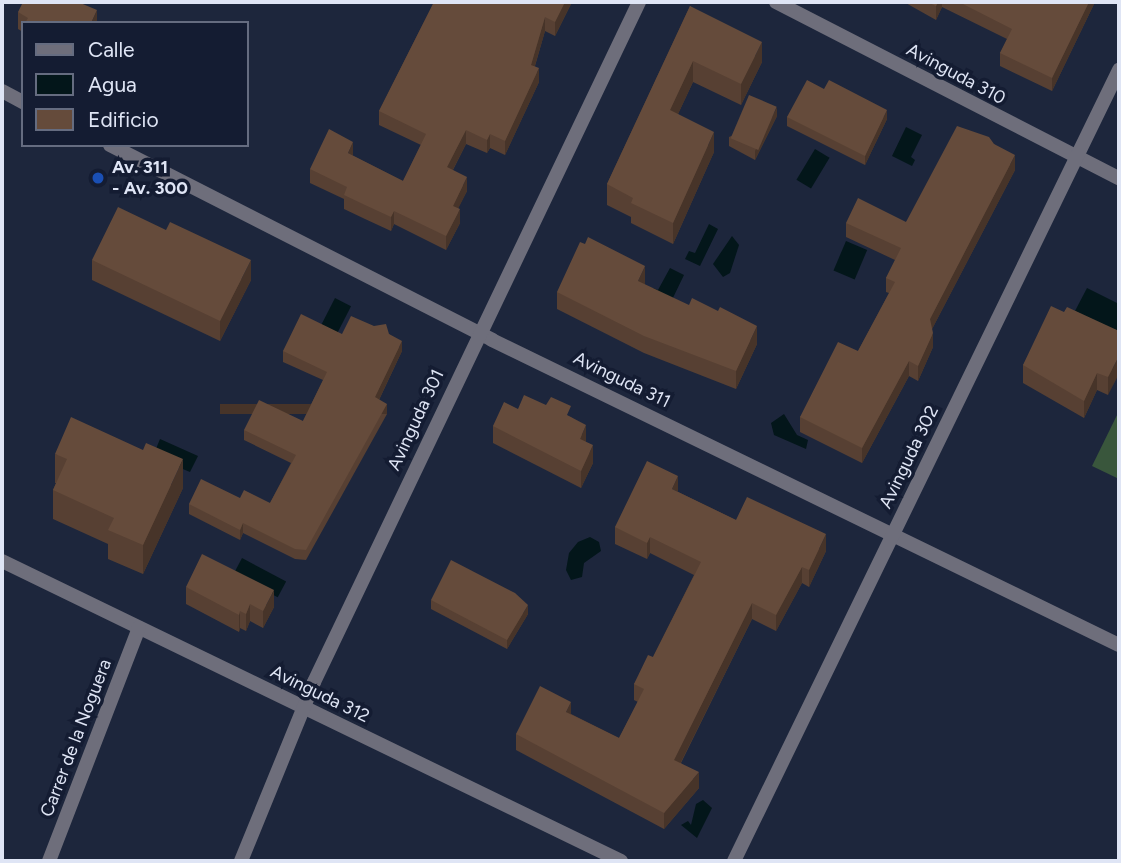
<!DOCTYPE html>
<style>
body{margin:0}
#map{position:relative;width:1121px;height:863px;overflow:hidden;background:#1d263c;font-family:Figtree,sans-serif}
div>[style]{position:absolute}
.green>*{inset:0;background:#39563c}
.water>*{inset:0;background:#03161a;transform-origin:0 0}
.street>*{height:14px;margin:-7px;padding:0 7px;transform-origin:7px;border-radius:7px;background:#6e6e7b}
.wall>*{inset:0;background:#574033}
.shaded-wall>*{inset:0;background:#473429;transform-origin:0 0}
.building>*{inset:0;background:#654b3b;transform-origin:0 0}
.dots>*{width:19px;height:19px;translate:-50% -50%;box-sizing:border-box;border:4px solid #141c32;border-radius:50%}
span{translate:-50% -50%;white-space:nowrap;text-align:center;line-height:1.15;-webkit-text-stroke:7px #141c32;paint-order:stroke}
.street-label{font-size:18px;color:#dfe5f5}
.poi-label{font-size:18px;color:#dfe5f5;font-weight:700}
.left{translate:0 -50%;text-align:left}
.frame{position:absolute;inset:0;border:4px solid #dfe5f5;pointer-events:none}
.legend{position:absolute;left:21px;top:21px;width:228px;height:126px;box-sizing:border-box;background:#141c32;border:2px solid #656c80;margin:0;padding:9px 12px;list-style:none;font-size:21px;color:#dfe5f5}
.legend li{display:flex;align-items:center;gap:14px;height:35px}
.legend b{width:35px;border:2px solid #656c80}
</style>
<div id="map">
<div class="green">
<i style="clip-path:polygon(1119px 411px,1119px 479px,1092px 466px)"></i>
</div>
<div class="water">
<i style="clip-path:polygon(906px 127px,922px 135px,911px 157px,915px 160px,912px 166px,892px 156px)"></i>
<i style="left:815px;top:149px;width:17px;height:36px;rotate:31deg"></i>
<i style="clip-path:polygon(709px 224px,718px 229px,700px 266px,685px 259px,689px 251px,695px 253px)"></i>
<i style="clip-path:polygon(732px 236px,739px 245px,730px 273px,723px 277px,713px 264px)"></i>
<i style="left:846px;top:241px;width:23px;height:32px;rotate:23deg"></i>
<i style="clip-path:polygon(670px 268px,684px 275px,670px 304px,650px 293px,653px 288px,658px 290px)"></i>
<i style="clip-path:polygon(1087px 288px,1119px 304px,1119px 333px,1075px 311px)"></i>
<i style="left:335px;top:298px;width:18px;height:38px;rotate:27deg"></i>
<i style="clip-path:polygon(784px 414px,797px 435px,808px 440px,806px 449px,774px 435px,771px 423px)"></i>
<i style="clip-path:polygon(160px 439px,198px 456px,190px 472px,161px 460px,151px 461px)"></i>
<i style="clip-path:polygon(590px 537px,599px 542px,601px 551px,584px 563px,582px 577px,571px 580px,566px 570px,569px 553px,578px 542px)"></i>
<i style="left:242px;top:558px;width:50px;height:18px;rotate:28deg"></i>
<i style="clip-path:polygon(703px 800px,712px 808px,697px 838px,681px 825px,688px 821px,691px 825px,696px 804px)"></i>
</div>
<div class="street">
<i style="left:776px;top:2px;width:386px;rotate:27.2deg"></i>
<i style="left:2px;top:91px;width:24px;rotate:28deg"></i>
<i style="left:110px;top:145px;width:429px;rotate:27deg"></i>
<i style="left:492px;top:340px;width:697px;rotate:25.94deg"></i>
<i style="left:2px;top:561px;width:688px;rotate:25.86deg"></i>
<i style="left:49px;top:861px;width:250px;rotate:-68.9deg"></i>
<i style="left:241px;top:861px;width:193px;rotate:-67.8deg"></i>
<i style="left:314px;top:682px;width:754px;rotate:-64.45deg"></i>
<i style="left:734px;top:861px;width:880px;rotate:-64.05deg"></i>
</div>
<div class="wall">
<i style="clip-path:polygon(434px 2px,572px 2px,555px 36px,545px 31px,535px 66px,539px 82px,505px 155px,490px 148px,487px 153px,466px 144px,453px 170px,467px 191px,458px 208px,460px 223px,446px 250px,394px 224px,391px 231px,365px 219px,344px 209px,344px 199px,310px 183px,310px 169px,353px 156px,403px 181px,421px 145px,379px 125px,379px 111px)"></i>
<i style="clip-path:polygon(904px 2px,1095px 2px,1052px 91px,1000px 66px,1000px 53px,1007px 39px,942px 7px,936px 20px)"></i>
<i style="clip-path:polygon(690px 6px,762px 62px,741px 105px,693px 82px,678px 114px,714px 152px,673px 244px,631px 223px,631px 217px,607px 205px,607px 184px)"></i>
<i style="clip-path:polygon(18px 12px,97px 23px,23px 23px,23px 32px,18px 29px)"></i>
<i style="clip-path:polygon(824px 89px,887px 119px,865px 165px,787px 126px,787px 117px)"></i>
<i style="clip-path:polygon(777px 116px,755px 160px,729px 146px,729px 137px)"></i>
<i style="clip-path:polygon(994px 144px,1015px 170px,932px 329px,933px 347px,918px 381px,909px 376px,862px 463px,800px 432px,800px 417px,858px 351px,889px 293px,886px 292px,886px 278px,895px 260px,846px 237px,846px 223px,906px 222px)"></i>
<i style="clip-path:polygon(92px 260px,251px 280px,220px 341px,92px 280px)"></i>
<i style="clip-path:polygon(645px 285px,757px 344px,736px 389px,644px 353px,557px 309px,557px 292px)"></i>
<i style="clip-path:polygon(1064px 312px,1119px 331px,1108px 395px,1097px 390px,1084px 418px,1023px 383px,1023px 365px)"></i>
<i style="clip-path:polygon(342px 334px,389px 334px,402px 351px,379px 400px,387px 414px,306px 560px,295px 559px,243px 533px,240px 540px,189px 514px,189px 504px,240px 498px,270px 503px,291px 463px,244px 440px,244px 430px,303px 421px,323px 380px,283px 362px,283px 351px)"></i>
<i style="clip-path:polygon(518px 409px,571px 417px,586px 442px,593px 463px,581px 488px,493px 443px,493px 426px)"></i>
<i style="clip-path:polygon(55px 454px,183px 488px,143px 574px,108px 559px,108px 544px,53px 519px,53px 490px,56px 483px,55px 483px)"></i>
<i style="clip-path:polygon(678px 492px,736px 520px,826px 551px,809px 587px,802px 583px,776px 631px,752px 619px,681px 763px,699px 788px,664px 829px,516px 750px,516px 734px,571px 714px,619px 738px,638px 702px,634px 700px,634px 684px,653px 657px,694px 575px,650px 553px,647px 559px,615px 544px,615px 527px)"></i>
<i style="clip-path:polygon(186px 587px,274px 607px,263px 628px,250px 621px,246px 631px,240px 628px,239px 632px,186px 604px)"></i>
<i style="clip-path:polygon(431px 600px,528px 614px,507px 649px,431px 609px)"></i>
</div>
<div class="shaded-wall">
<i style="clip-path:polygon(565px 2px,572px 2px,555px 36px,555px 22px)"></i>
<i style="clip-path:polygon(938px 2px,942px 2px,942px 7px,936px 20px,936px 6px)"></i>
<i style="clip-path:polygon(1089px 2px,1095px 2px,1052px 91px,1052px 78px)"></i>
<i style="clip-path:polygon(97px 10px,97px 23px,91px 23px)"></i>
<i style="clip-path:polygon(545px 17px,545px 31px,531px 79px,531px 65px)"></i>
<i style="clip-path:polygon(762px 42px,762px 62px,741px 105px,741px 84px)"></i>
<i style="clip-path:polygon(693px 61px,693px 82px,670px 131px,670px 110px)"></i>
<i style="clip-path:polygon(539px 68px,539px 82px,505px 155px,505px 141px)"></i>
<i style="clip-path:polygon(777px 107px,777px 116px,755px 160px,755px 151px)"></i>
<i style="clip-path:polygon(887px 110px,887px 119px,865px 165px,865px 156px)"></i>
<i style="clip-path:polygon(466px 130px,466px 144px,447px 181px,447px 167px)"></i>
<i style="clip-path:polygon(714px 132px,714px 152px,673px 244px,673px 223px)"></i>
<i style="clip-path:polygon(490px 134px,490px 148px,487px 153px,487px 140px)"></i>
<i style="clip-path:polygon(353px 142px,353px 156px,348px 153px)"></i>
<i style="clip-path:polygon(1015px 155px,1015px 170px,930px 333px,930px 319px)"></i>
<i style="clip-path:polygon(467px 177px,467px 191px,453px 219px,453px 206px)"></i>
<i style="clip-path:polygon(460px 209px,460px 223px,446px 250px,446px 236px)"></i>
<i style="clip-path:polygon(394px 211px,394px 224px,391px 231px,391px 217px)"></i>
<i style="clip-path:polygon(251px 260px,251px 280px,220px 341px,220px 321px)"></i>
<i style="clip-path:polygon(645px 266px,645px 284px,638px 299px,638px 281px)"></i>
<i style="clip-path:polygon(757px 326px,757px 344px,736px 389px,736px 371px)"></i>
<i style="clip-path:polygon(933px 333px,933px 347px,918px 381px,918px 366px)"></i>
<i style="clip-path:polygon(402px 341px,402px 351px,375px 408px,375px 397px)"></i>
<i style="clip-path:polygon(1119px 356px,1119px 374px,1108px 395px,1108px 377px)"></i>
<i style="clip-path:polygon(909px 361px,909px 376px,862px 463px,862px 448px)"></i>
<i style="clip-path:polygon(1097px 373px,1097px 390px,1084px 418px,1084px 401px)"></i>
<i style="left:387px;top:404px;width:10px;height:167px;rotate:90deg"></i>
<i style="clip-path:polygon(586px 425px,586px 442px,580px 439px)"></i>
<i style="clip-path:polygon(593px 445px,593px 463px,581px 488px,581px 471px)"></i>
<i style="clip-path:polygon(183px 459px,183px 488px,143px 574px,143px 545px)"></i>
<i style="clip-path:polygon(678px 476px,678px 492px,672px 489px)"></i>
<i style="clip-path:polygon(243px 523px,243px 533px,240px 540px,240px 530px)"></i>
<i style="clip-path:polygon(826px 534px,826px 551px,809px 587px,809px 570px)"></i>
<i style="clip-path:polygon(650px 537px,650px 553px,647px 559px,647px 543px)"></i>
<i style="clip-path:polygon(802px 567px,802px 583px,776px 631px,776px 615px)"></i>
<i style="clip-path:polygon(274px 590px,274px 607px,263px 628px,263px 611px)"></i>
<i style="clip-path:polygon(752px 603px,752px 619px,674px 776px,674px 760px)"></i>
<i style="clip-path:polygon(250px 604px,250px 621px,246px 631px,246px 614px)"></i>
<i style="clip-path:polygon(528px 605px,528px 614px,507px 649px,507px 640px)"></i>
<i style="clip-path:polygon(240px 611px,240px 628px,239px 632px,239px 615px)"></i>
<i style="clip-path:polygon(571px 702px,571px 718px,566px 712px)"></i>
<i style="clip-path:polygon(699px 772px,699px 788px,664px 829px,664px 813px)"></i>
</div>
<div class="building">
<i style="clip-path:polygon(23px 2px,78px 2px,97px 10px,91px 23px,25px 23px,28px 18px,18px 12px)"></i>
<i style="clip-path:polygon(434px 2px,565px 2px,555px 22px,545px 17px,531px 65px,539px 68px,505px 141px,490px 134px,487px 140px,466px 130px,447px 167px,467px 177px,453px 206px,460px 209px,446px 236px,394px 211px,391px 217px,365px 205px,344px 195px,347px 187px,310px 169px,329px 129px,353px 142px,348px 153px,403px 181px,426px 134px,379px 111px)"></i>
<i style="clip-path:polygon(927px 2px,938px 2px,936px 6px)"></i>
<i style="clip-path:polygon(959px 2px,1089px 2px,1052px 78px,1000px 53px,1012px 29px)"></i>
<i style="clip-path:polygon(690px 6px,762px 42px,741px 84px,693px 61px,670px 110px,714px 132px,673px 223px,631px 203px,633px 198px,607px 184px)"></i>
<i style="clip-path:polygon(807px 80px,824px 89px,829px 80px,887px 110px,865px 156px,787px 117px)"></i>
<i style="left:749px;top:95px;width:30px;height:47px;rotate:23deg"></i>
<i style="clip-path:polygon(957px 126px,989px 137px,994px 144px,1015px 155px,930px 319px,933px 333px,918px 366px,909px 361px,862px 448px,800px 417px,838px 342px,858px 351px,895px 282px,886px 278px,901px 248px,846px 223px,858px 198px,906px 222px)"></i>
<i style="clip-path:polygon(118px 207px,166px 230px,170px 222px,251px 260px,220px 321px,92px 260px)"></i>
<i style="clip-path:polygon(588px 237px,645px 266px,638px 281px,689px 305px,692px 298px,718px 311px,720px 307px,757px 326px,736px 371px,644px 336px,557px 292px,580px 242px,585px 244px)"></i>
<i style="clip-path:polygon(1051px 306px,1064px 312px,1067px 307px,1119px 331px,1119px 356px,1108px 377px,1097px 373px,1084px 401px,1023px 365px)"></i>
<i style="clip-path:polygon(301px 314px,342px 334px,351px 316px,374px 326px,386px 324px,389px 334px,402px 341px,375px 397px,387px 404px,306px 550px,295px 549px,243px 523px,240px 530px,189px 504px,201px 479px,240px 498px,244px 490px,270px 503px,296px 455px,244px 430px,259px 400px,303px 421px,327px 372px,283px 351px)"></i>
<i style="clip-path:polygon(524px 395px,546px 405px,551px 397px,571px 406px,567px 415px,586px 425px,580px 439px,593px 445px,581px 471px,493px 426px,504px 402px,518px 409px)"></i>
<i style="clip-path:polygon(71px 417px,143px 450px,146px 443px,183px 459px,143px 545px,108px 530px,114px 518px,53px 490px,67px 459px,55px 454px)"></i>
<i style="clip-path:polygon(647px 461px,678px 476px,672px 489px,736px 520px,747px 497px,826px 534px,809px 570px,802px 567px,776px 615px,752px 603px,674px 760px,699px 772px,664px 813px,516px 734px,540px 686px,571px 702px,566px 712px,619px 738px,644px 689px,634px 684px,648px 655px,653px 657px,701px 562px,650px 537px,647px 543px,615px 527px)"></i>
<i style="clip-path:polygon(202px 554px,274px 590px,263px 611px,250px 604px,246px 614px,240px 611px,239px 615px,186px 587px)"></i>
<i style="clip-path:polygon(451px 560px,515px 593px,528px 605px,507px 640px,431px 600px)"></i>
</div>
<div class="dots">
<i style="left:98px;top:178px;background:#1a4fb4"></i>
</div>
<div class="street-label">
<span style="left:956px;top:74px;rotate:28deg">Avinguda 310</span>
<span style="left:622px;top:380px;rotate:26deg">Avinguda 311</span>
<span style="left:416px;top:420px;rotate:-65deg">Avinguda 301</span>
<span style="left:909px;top:457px;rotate:-64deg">Avinguda 302</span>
<span style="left:320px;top:694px;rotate:26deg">Avinguda 312</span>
<span style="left:76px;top:738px;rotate:-69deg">Carrer de la Noguera</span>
</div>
<div class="poi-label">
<span class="left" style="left:112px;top:178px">Av. 311<br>- Av. 300</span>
</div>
<div class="frame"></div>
<ul class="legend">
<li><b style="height:9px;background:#6e6e7b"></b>Calle</li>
<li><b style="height:19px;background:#03161a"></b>Agua</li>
<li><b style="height:19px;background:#654b3b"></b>Edificio</li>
</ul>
</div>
